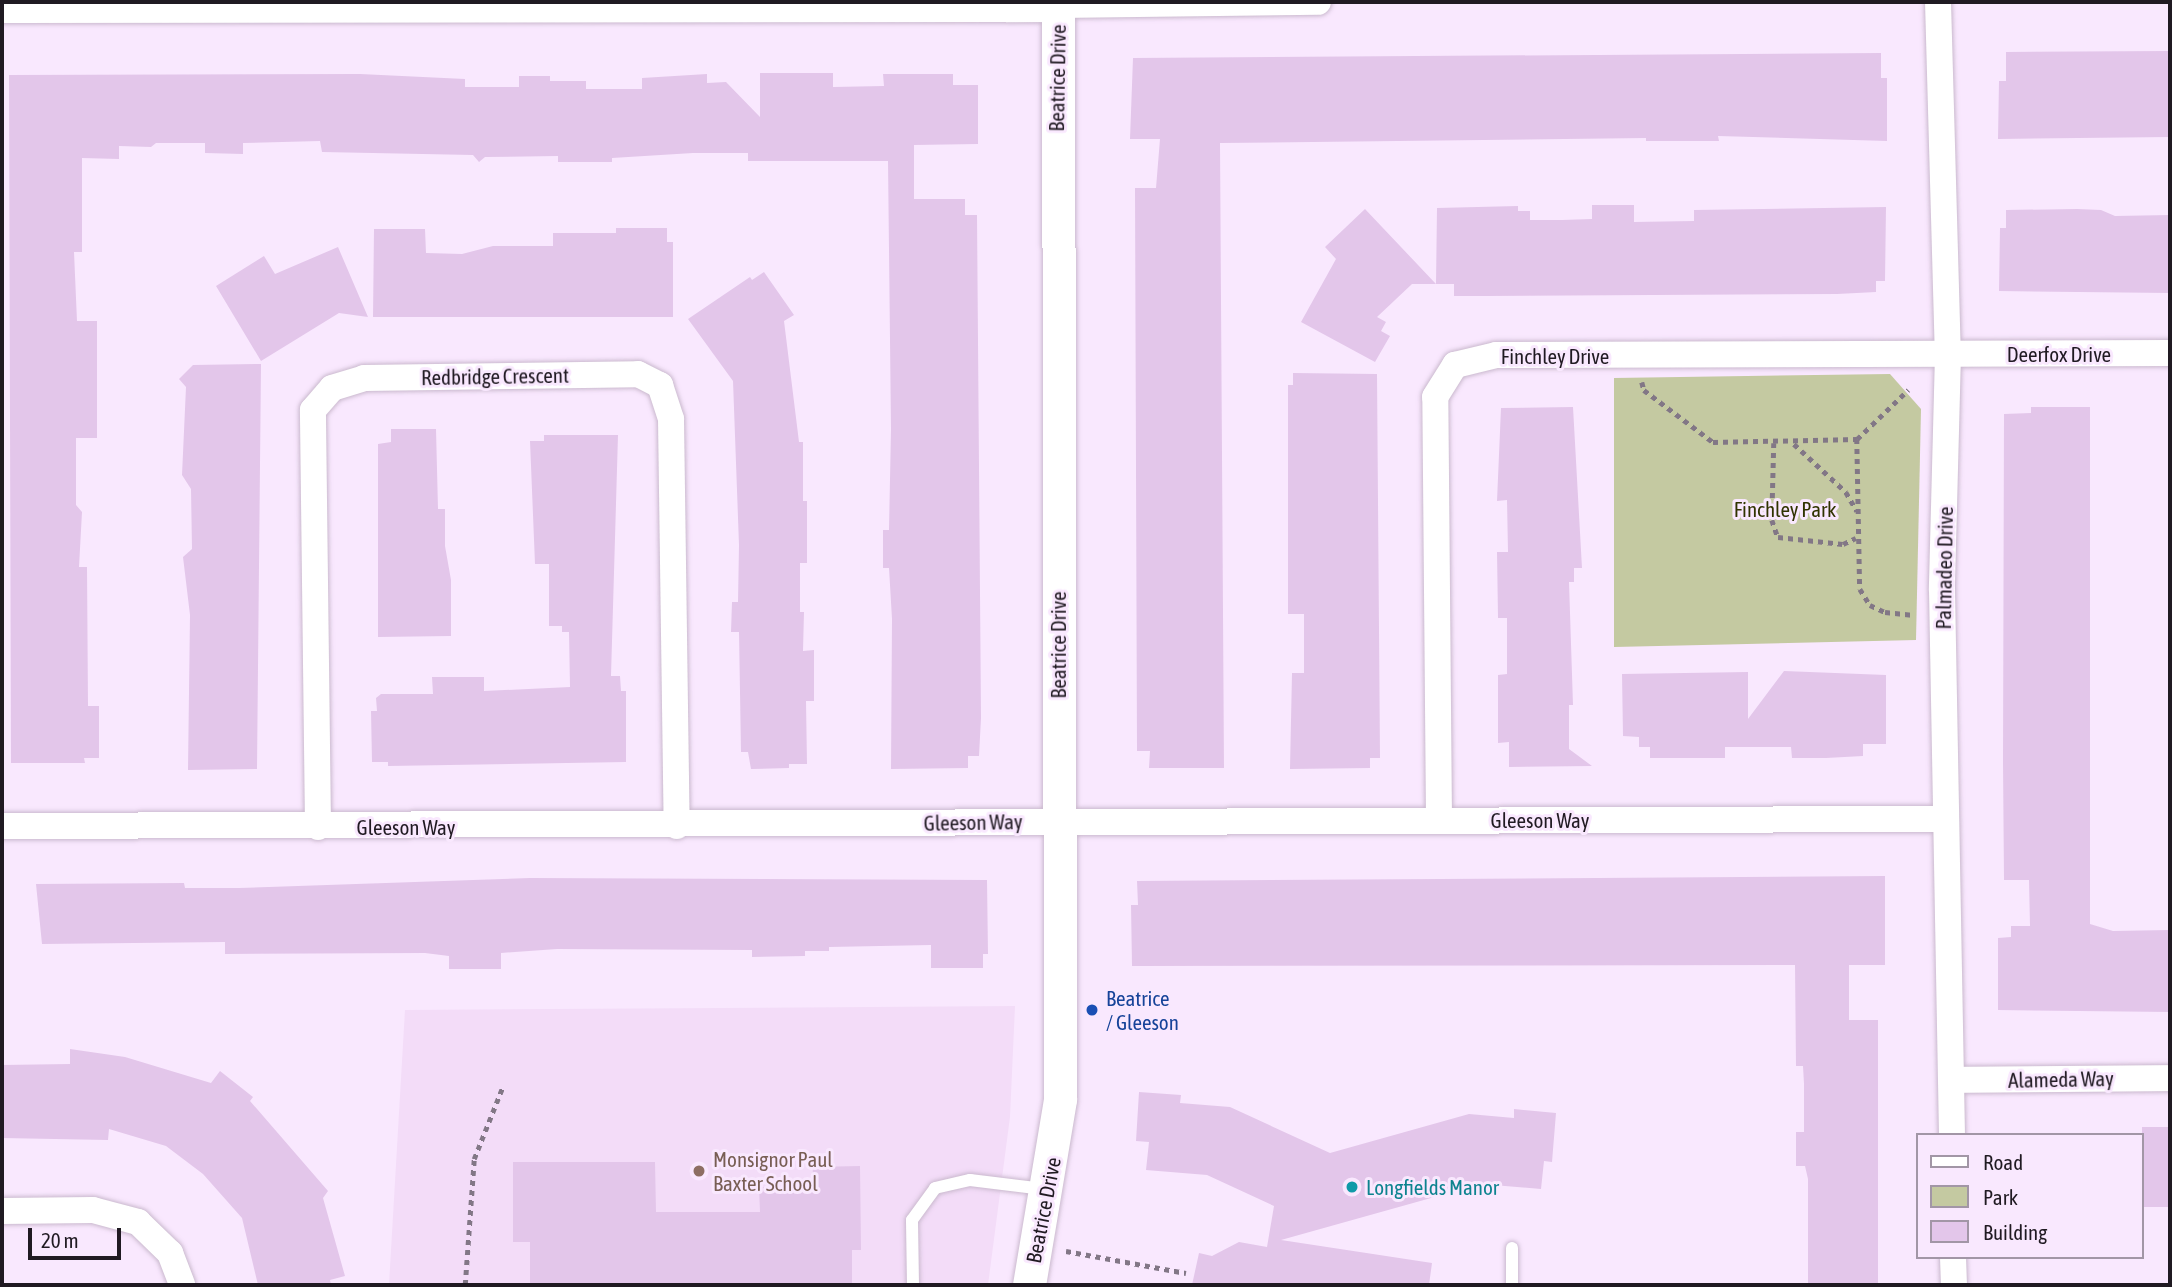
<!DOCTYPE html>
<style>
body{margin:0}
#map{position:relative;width:2172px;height:1287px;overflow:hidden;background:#f9e8fe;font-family:"Asap Condensed",sans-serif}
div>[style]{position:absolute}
.built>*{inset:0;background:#f3dcf8}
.green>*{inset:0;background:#c4c9a1}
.building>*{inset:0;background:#e3c6ea;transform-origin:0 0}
.path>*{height:4.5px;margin-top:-2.25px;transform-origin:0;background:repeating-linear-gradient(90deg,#827786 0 5px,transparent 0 10px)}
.roads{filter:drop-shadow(0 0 2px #cab9ce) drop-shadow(0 0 2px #cab9ce)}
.service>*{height:12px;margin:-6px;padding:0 6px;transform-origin:6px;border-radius:6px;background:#fff}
.minor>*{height:26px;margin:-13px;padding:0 13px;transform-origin:13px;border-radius:13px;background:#fff}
.tertiary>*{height:33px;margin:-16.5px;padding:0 16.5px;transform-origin:16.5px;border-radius:16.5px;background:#fff}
.dots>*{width:19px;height:19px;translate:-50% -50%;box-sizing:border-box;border:4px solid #f9e8fe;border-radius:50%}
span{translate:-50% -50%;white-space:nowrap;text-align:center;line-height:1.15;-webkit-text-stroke:6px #f9e8fe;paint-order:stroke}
.street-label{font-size:21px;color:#201a22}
.park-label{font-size:21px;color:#303300}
.transit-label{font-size:21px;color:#164399}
.left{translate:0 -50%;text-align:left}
.education-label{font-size:21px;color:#785e54}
.culture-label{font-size:21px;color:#0d838f}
.frame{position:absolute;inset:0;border:4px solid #201a22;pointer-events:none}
.legend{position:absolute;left:1916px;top:1133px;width:228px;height:126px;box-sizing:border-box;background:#f9e8fe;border:2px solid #a296a6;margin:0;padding:9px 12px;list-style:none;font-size:21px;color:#201a22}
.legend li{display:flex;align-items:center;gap:14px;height:35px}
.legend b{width:35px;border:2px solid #a296a6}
.scale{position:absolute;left:28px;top:1228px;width:93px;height:32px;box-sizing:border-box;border:4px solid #201a22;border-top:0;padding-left:9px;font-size:21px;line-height:24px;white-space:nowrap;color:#201a22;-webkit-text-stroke:5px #f9e8fe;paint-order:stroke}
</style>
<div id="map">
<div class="built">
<i style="clip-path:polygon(1015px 1006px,1010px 1117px,988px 1285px,389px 1285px,405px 1010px)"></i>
</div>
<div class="green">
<i style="clip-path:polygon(1890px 374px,1921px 409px,1916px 640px,1614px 647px,1614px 378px)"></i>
</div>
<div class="building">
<i style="clip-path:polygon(2170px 51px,2170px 137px,1998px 139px,1999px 81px,2006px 81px,2006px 52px)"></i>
<i style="clip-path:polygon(1881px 53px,1881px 78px,1887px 78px,1887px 141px,1718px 136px,1719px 141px,1646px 141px,1646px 138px,1220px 143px,1224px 768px,1149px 768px,1150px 751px,1137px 751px,1135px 188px,1156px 188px,1160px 139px,1130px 139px,1133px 58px)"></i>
<i style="clip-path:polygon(760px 73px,833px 73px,833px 87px,884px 86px,883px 74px,953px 74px,953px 85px,978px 85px,978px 144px,914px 145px,914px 199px,965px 199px,965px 215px,977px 215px,981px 718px,979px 756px,968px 756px,968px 768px,891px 769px,892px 619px,889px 568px,883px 568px,883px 530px,889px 530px,891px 429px,888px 161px,748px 161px,748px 153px,693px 153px,612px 158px,612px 162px,558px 162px,558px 156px,485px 157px,479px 162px,473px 155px,322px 152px,320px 141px,243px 143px,243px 154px,205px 153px,205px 143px,156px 143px,151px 147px,119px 146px,119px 159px,82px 158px,82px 252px,74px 252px,77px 321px,97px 321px,97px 438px,76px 438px,76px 505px,82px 512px,79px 567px,87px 567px,88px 706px,99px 706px,99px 758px,84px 758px,85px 763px,11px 763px,9px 75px,360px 74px,465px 79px,465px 87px,519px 87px,519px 76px,550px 76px,550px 81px,586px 81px,586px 89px,642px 89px,642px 78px,707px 74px,707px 83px,726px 82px,760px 117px)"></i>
<i style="clip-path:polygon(1592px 205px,1634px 205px,1634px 222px,1694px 221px,1694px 210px,1886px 207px,1885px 281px,1876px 281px,1876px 292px,1837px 294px,1484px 296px,1454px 296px,1454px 284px,1412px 284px,1377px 317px,1386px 322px,1381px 331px,1390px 336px,1375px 362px,1301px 322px,1336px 259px,1325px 247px,1365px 209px,1436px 284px,1437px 208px,1518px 206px,1518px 211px,1530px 211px,1530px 220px,1562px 220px,1592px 219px)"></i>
<i style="clip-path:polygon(2077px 209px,2101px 210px,2115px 216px,2170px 215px,2170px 293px,1999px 291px,2000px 228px,2006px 228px,2006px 210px)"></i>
<i style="clip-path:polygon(616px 228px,667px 228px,667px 242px,673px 242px,673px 317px,373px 317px,374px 229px,425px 229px,426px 253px,462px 254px,493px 246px,553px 246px,553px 233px,616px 233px)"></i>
<i style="clip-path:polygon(338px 247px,368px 317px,339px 313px,261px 361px,216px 286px,264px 256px,275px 274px)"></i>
<i style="clip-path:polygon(764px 272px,794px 315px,784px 321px,799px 442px,803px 442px,803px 501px,807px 501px,807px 563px,800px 563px,800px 612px,804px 612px,803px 651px,814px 650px,814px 701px,806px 701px,807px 764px,789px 764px,789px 768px,751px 769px,748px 752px,741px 752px,739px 632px,731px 632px,732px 602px,738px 602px,739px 545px,733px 381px,688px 319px,750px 277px,752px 280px)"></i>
<i style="clip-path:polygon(261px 364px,257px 769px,188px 770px,190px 615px,183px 557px,192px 549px,191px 489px,182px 475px,186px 387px,179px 379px,193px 365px)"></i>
<i style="clip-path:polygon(1293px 373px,1377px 374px,1380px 758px,1370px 758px,1370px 768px,1290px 769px,1292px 673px,1304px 673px,1304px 614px,1288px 614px,1288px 385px,1293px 385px)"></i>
<i style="clip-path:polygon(1573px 407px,1582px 568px,1574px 568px,1574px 582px,1569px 582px,1573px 705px,1569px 705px,1569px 749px,1592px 766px,1509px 767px,1509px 742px,1498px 743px,1498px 675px,1507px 674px,1507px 618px,1498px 618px,1497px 552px,1508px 552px,1507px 500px,1497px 501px,1501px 408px)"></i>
<i style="clip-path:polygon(2031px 407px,2090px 407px,2090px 924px,2113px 931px,2170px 930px,2170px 1012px,1998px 1010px,1998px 938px,2011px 937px,2011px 926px,2030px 926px,2029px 880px,2004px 880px,2003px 762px,2004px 414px,2031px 413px)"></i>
<i style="clip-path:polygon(391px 429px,436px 429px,438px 509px,445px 509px,445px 546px,451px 580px,451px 636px,378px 637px,378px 444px,391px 442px)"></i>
<i style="clip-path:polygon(544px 435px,618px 435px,611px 676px,620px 676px,621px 691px,626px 691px,626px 762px,388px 766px,388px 762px,372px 762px,371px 711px,377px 711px,376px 698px,381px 694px,433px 694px,432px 677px,484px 677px,484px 691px,570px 687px,569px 632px,562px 632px,562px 626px,549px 626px,549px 564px,535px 564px,530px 441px,544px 441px)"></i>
<i style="clip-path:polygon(1784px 671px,1886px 675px,1886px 744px,1863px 744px,1863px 756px,1826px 758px,1792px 758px,1791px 747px,1725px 747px,1725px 758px,1650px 758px,1650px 747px,1639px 747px,1639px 737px,1623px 736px,1622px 674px,1748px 672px,1748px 719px)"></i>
<i style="clip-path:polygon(1885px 876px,1885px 965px,1849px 965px,1849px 1020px,1878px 1020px,1878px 1285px,1808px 1285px,1808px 1179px,1805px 1166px,1796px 1166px,1796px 1132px,1804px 1132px,1804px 1084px,1803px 1066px,1796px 1066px,1795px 965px,1132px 966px,1131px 905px,1138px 905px,1137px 881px)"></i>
<i style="clip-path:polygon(530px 878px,987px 880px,988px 954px,983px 954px,983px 968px,931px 968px,931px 945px,829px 947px,829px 951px,805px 951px,805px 956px,752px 957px,752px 950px,557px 949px,501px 953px,501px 969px,449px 969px,449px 956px,425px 953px,225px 954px,225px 942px,42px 944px,36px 884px,184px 883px,185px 888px,239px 888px)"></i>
<i style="clip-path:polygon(70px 1049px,125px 1057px,211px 1083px,220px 1071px,253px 1097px,250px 1101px,328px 1191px,323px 1198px,345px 1276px,330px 1280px,331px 1285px,258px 1285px,242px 1218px,203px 1174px,166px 1146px,109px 1129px,108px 1140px,2px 1138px,2px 1065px,70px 1064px)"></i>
<i style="clip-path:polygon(1139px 1092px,1181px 1095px,1180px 1103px,1230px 1107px,1330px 1153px,1469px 1114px,1514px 1118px,1514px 1109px,1556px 1113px,1552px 1162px,1544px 1161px,1541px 1189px,1481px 1184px,1281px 1240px,1432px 1263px,1429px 1285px,1192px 1285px,1199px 1253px,1212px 1256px,1239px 1242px,1267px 1247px,1274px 1206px,1207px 1175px,1146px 1170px,1149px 1142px,1136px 1141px)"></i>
<i style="left:2142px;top:1127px;width:28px;height:80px"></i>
<i style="clip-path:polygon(513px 1162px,655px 1162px,656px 1212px,760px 1212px,759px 1187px,812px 1186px,813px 1167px,860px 1166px,861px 1250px,852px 1250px,852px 1285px,530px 1285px,530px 1242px,513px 1242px)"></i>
</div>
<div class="path">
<i style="left:1642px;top:382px;width:8px;rotate:76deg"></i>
<i style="left:1644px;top:390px;width:86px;rotate:37deg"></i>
<i style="left:1713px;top:442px;width:144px;rotate:-1.2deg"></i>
<i style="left:1857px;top:439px;width:150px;rotate:88.9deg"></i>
<i style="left:1860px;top:589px;width:19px;rotate:58deg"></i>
<i style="left:1870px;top:605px;width:17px;rotate:25deg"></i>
<i style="left:1885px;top:612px;width:29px;rotate:6deg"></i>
<i style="left:1857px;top:439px;width:71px;rotate:-43.9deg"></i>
<i style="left:1774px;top:443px;width:77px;rotate:91.5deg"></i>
<i style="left:1772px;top:520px;width:18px;rotate:71deg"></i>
<i style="left:1778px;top:537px;width:65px;rotate:6.1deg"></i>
<i style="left:1843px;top:544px;width:14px;rotate:-25deg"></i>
<i style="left:1794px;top:444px;width:71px;rotate:42.7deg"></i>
<i style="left:1846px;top:492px;width:22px;rotate:60deg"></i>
<i style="left:1066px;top:1251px;width:122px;rotate:10.4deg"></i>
<i style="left:465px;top:1285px;width:126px;rotate:-85.9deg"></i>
<i style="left:474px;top:1159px;width:79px;rotate:-68.3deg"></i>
</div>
<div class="roads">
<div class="service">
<i style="left:913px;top:1285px;width:65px;rotate:-90.9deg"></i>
<i style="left:912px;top:1220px;width:39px;rotate:-54deg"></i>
<i style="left:935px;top:1188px;width:36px;rotate:-13deg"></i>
<i style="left:970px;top:1180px;width:74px;rotate:7deg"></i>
<i style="left:1512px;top:1285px;width:37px;rotate:-90deg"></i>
</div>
<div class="minor">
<i style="left:1938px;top:2px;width:352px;rotate:88.4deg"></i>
<i style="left:1948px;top:354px;width:236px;rotate:91.5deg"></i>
<i style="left:1942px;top:590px;width:545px;rotate:88.95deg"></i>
<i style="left:1058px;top:5px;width:260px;rotate:-0.7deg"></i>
<i style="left:1439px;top:820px;width:423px;rotate:-90.5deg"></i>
<i style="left:1435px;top:397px;width:38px;rotate:-58deg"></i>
<i style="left:1455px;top:365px;width:42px;rotate:-13.7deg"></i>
<i style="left:1496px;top:355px;width:674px;rotate:-0.17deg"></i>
<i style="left:2px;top:826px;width:1942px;rotate:-0.21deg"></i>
<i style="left:318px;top:827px;width:417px;rotate:-90.7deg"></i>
<i style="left:313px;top:410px;width:29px;rotate:-49deg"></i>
<i style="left:332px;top:388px;width:34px;rotate:-17deg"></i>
<i style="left:364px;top:378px;width:274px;rotate:-0.8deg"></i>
<i style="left:638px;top:374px;width:25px;rotate:27deg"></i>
<i style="left:660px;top:385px;width:36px;rotate:72deg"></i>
<i style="left:671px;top:419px;width:407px;rotate:89.2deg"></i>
<i style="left:1951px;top:1080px;width:219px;rotate:-0.5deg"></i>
<i style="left:2px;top:1211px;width:91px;rotate:-0.6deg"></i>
<i style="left:93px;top:1210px;width:47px;rotate:14.9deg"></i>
<i style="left:138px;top:1222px;width:45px;rotate:44.1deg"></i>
<i style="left:170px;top:1253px;width:34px;rotate:69deg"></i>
<i style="left:1953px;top:1257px;width:28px;rotate:88deg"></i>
</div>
<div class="tertiary">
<i style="left:2px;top:6px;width:1056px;rotate:-0.05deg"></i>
<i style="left:1029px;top:1285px;width:189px;rotate:-80.5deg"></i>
<i style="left:1060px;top:1099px;width:1097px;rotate:-90.1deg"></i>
</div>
</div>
<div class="dots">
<i style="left:1092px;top:1010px;background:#1a4fb4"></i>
<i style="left:699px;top:1171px;background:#8d6e63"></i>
<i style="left:1352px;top:1187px;background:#0f9aa8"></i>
</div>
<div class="street-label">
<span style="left:1057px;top:78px;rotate:-89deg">Beatrice Drive</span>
<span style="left:2059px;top:354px">Deerfox Drive</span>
<span style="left:1555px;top:356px">Finchley Drive</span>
<span style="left:495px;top:376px;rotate:-1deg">Redbridge Crescent</span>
<span style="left:1944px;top:568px;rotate:-89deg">Palmadeo Drive</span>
<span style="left:1058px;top:645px;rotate:-90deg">Beatrice Drive</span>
<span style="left:1540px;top:820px">Gleeson Way</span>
<span style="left:973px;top:822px;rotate:-1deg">Gleeson Way</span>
<span style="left:406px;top:827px">Gleeson Way</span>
<span style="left:2061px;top:1079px;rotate:-1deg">Alameda Way</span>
<span style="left:1043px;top:1210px;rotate:-79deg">Beatrice Drive</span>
</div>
<div class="park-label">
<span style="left:1785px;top:509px">Finchley Park</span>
</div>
<div class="transit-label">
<span class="left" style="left:1106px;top:1010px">Beatrice<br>/ Gleeson</span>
</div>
<div class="education-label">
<span class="left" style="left:713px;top:1171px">Monsignor Paul<br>Baxter School</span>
</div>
<div class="culture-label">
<span class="left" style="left:1366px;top:1187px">Longfields Manor</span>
</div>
<div class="frame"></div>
<ul class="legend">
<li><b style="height:9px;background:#fff"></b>Road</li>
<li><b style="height:19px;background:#c4c9a1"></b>Park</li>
<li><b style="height:19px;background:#e3c6ea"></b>Building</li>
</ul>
<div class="scale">20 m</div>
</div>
